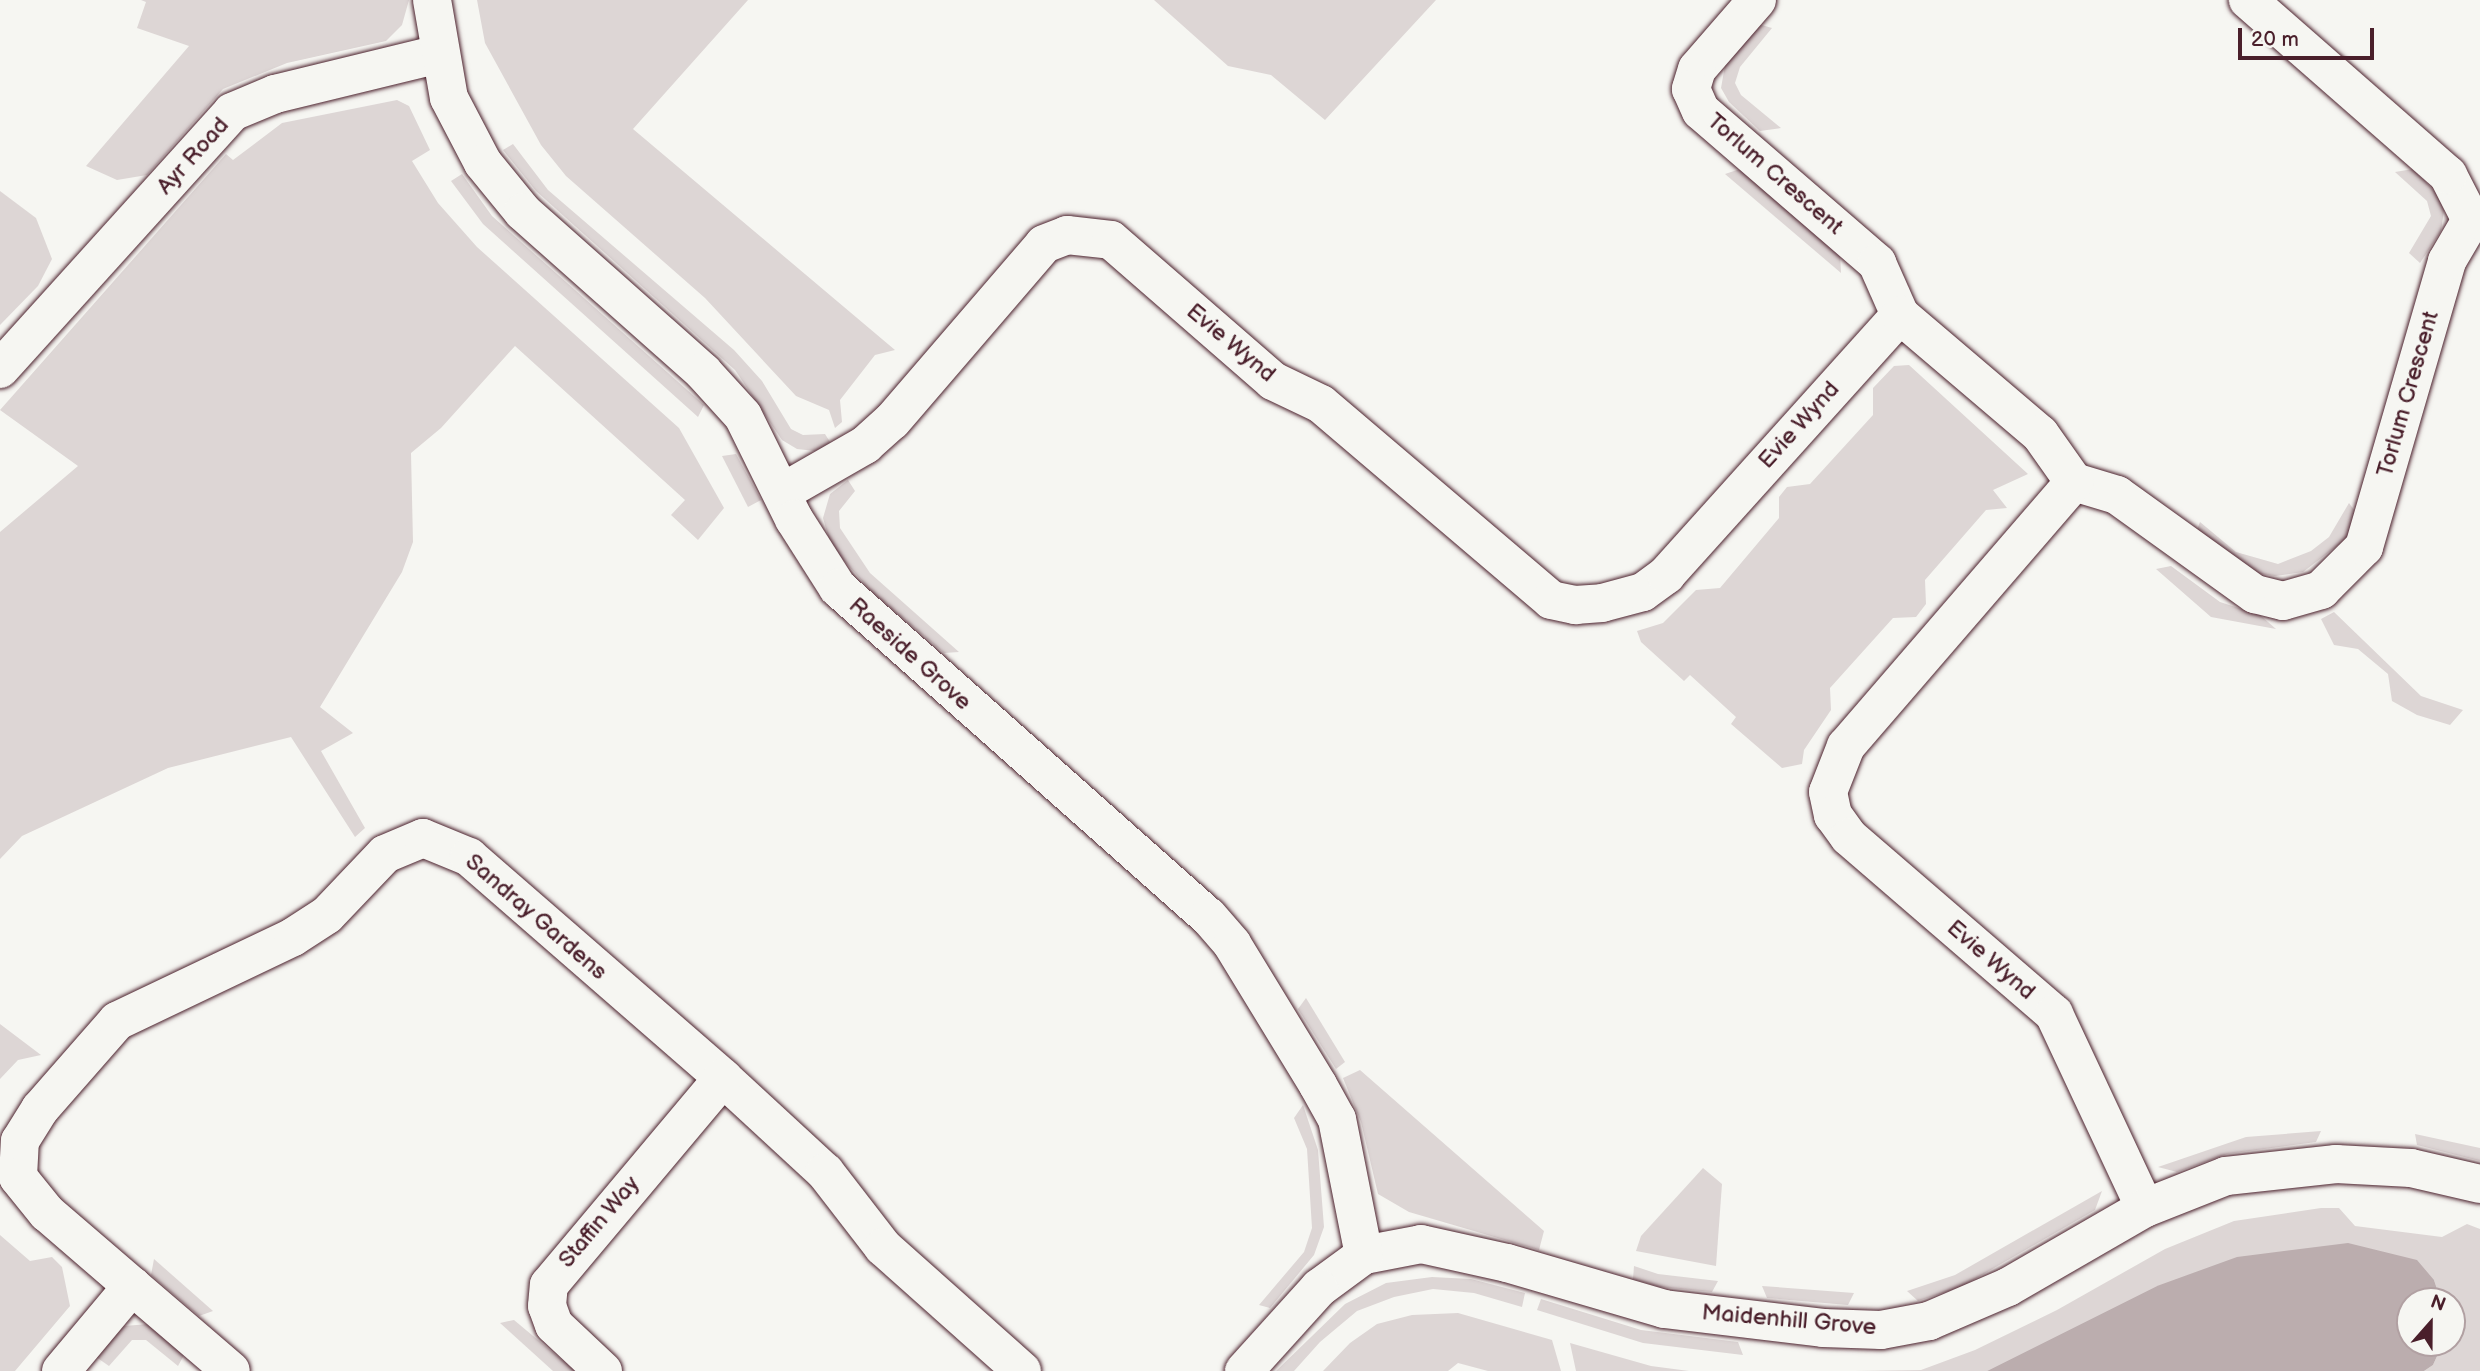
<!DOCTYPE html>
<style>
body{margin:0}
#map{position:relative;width:2480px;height:1371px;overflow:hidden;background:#f6f6f2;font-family:"Balsamiq Sans",sans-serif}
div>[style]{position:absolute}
.green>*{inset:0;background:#ddd6d5}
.water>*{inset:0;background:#bbadae}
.roads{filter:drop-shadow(0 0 2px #4a1f2b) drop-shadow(0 0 2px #4a1f2b)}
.street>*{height:38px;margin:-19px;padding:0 19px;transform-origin:19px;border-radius:19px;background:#f6f6f2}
.secondary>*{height:38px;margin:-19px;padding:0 19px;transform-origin:19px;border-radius:19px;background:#f6f6f2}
span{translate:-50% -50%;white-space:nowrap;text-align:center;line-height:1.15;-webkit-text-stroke:5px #f6f6f2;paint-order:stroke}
.street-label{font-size:23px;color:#4a1f2b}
.north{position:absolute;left:2396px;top:1287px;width:70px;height:70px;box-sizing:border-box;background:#f6f6f2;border:2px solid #b1a0a2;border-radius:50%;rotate:21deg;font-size:19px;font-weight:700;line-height:28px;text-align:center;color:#4a1f2b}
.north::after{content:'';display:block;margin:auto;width:24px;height:32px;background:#4a1f2b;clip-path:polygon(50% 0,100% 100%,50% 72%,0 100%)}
.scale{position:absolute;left:2238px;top:28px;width:136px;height:32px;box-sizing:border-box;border:4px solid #4a1f2b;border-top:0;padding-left:9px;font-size:21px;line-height:24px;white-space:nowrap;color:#4a1f2b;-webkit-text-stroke:5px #f6f6f2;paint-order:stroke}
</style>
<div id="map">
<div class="green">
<i style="clip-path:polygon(141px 0,409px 0,402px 25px,386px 41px,287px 63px,223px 89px,147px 175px,117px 180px,86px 166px,189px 46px,137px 28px,146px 2px)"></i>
<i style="clip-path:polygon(477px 0,748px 0,633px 129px,895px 350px,875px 355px,840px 400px,842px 422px,835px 428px,829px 410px,796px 396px,705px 298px,566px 176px,541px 145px,485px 43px)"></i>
<i style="clip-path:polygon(1154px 0,1436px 0,1325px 120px,1271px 75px,1228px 66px)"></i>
<i style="clip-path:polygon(1758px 24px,1772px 28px,1740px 67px,1735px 83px,1741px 95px,1781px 128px,1760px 131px,1729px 102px,1721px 88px,1726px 60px)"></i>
<i style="clip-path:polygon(397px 100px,409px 106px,430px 150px,412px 161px,438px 203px,477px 247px,679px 428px,724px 508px,698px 540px,671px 515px,685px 500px,515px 346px,441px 428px,411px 453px,413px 542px,402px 572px,320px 707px,353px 733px,321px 751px,365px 828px,355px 837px,291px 737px,168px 768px,22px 836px,0 859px,0 532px,78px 466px,0 410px,226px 154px,233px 160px,282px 123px)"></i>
<i style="clip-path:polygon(513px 144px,548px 190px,734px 350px,762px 381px,791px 429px,803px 435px,825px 434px,832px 445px,815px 451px,797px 449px,782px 440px,735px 370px,536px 191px,503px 150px)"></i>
<i style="clip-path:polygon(1743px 168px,1840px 253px,1841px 273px,1725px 174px)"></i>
<i style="clip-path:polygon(2413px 169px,2438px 195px,2444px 210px,2441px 231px,2420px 263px,2409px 253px,2431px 216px,2427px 201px,2395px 172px)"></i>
<i style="clip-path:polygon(462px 174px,492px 216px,704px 405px,698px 417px,483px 224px,451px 181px)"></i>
<i style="clip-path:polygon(0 191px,36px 218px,52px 259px,38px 286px,0 325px)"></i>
<i style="clip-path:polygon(1909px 365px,2028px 474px,1993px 490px,2007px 508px,1986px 510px,1925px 580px,1926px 604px,1916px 617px,1893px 618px,1830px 688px,1831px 710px,1804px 750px,1802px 764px,1782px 768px,1731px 724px,1736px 717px,1690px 675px,1684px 681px,1641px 642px,1637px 631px,1663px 623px,1696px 590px,1720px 588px,1779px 518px,1779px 497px,1787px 487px,1810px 484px,1873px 415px,1873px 388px,1894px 366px)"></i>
<i style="clip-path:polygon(736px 454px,761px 500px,748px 507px,722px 456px)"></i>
<i style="clip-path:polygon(848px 480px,855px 491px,839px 511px,840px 528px,870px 573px,959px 652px,944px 653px,871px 591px,831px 546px,823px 518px,830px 494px)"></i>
<i style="clip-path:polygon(2349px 503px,2357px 514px,2346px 539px,2303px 572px,2275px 576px,2248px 572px,2195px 535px,2200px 522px,2236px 552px,2278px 564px,2311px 551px,2329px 537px)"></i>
<i style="clip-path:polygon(2171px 566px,2220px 602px,2260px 615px,2276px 629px,2211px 617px,2156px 569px)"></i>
<i style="clip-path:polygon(2334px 612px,2421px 696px,2463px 710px,2450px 725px,2417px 715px,2392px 701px,2388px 674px,2358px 649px,2334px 645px,2321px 619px)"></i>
<i style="clip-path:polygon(1306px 998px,1345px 1062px,1336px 1069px,1298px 1009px)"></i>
<i style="clip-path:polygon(0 1024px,41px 1055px,18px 1060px,0 1079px)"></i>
<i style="clip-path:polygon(1360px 1070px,1544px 1231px,1539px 1250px,1409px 1212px,1378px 1194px,1361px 1122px,1343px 1078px)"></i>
<i style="clip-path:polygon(1303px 1105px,1318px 1150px,1324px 1227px,1314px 1255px,1270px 1308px,1259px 1305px,1304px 1252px,1312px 1228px,1307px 1149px,1294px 1118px)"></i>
<i style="clip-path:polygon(2321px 1131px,2316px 1142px,2227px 1154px,2177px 1172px,2158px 1167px,2246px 1137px)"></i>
<i style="clip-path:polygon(2415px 1134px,2480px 1148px,2480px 1161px,2417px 1145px)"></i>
<i style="clip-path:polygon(1703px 1168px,1722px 1184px,1716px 1266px,1636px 1251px,1641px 1236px)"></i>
<i style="clip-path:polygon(2102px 1191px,2095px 1210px,1961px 1287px,1918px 1301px,1907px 1291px,1955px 1275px)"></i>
<i style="clip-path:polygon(2321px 1208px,2339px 1208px,2355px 1226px,2442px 1237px,2467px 1224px,2480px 1229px,2480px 1371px,2424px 1371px,2433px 1365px,2443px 1343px,2452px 1343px,2452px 1301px,2441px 1301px,2434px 1280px,2157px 1286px,1987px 1371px,1854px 1371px,1921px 1370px,1975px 1350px,2057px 1310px,2165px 1249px,2234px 1221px)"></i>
<i style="clip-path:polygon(0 1235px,30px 1261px,52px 1257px,62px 1267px,70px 1306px,15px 1371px,0 1371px)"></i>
<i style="clip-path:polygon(154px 1259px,213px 1311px,199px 1316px,151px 1275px)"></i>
<i style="clip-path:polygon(1634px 1266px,1658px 1274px,1718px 1281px,1712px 1292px,1660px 1287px,1633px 1279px)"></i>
<i style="clip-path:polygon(1432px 1277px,1471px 1279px,1525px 1293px,1522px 1307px,1474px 1293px,1433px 1289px,1394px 1297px,1357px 1311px,1320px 1342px,1294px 1371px,1276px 1371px,1345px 1304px,1386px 1283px)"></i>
<i style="clip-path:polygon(1762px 1286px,1854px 1293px,1848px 1305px,1767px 1298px)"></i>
<i style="clip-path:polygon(1541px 1299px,1641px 1330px,1738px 1342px,1743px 1355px,1643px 1343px,1537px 1310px)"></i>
<i style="clip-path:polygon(1458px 1313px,1552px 1340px,1561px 1371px,1488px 1371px,1458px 1363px,1448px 1371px,1323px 1371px,1350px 1343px,1377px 1324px,1412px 1315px)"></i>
<i style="clip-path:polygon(514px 1320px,575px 1371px,553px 1371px,500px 1323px)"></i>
<i style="clip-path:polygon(149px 1324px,184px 1355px,178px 1366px,146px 1340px,132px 1340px,109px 1366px,96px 1357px,124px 1326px)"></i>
<i style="clip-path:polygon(1570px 1343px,1651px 1366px,1689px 1371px,1576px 1371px)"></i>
</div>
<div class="water">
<i style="clip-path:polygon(2348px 1243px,2417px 1260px,2434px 1280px,2441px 1301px,2410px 1301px,2410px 1343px,2443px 1343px,2433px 1365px,2424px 1371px,1987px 1371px,2157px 1286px,2237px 1257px)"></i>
</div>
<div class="roads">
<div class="street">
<i style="left:1757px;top:0;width:91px;rotate:131deg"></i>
<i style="left:1697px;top:69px;width:21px;rotate:107deg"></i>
<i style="left:1691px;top:89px;width:24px;rotate:66deg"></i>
<i style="left:1701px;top:111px;width:233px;rotate:40.8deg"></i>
<i style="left:1877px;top:263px;width:57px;rotate:66.1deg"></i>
<i style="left:0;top:369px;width:346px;rotate:-47.9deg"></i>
<i style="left:232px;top:112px;width:47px;rotate:-22.7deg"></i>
<i style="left:275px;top:94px;width:169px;rotate:-13.7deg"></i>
<i style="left:2074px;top:482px;width:45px;rotate:16.8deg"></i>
<i style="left:2117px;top:495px;width:170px;rotate:35.7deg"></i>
<i style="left:2255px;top:594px;width:29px;rotate:14deg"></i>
<i style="left:2283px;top:601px;width:40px;rotate:-16deg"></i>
<i style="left:2321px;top:590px;width:61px;rotate:-45deg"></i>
<i style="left:2364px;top:547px;width:298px;rotate:-73.8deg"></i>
<i style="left:2447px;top:261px;width:48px;rotate:-59.7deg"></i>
<i style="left:2471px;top:220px;width:51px;rotate:-117.1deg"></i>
<i style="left:2448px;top:175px;width:266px;rotate:-138.8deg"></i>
<i style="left:2074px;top:482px;width:349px;rotate:130.8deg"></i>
<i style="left:1846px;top:746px;width:49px;rotate:111.4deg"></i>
<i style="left:1828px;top:792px;width:24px;rotate:78deg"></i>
<i style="left:1833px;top:815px;width:27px;rotate:54deg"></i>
<i style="left:1849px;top:837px;width:271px;rotate:40.8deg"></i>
<i style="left:2054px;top:1014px;width:214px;rotate:64.9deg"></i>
<i style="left:783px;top:492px;width:95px;rotate:-29.8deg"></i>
<i style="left:865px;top:445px;width:36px;rotate:-42deg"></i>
<i style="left:892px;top:421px;width:233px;rotate:-49.3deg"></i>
<i style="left:1044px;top:244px;width:25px;rotate:-21deg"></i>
<i style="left:1067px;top:235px;width:44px;rotate:6.5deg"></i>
<i style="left:1111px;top:240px;width:215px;rotate:41deg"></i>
<i style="left:1273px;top:381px;width:53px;rotate:25.6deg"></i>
<i style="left:1321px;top:404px;width:302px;rotate:40.4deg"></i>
<i style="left:1551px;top:600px;width:25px;rotate:12deg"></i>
<i style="left:1575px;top:605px;width:27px;rotate:-4deg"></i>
<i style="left:1602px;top:603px;width:42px;rotate:-15deg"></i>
<i style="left:1643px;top:592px;width:29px;rotate:-36deg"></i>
<i style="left:1666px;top:575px;width:350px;rotate:-48deg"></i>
<i style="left:1900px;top:315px;width:184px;rotate:40.4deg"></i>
<i style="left:2040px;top:434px;width:59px;rotate:54.7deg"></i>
<i style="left:1364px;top:1255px;width:58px;rotate:-10.9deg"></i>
<i style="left:1421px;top:1244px;width:88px;rotate:12.5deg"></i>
<i style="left:1507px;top:1263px;width:164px;rotate:16.3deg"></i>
<i style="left:1664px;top:1309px;width:160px;rotate:6.8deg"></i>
<i style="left:1823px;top:1328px;width:58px;rotate:2deg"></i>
<i style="left:1881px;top:1330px;width:49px;rotate:-10.6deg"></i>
<i style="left:1929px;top:1321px;width:86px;rotate:-23.3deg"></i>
<i style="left:2008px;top:1287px;width:158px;rotate:-30deg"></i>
<i style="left:2145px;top:1208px;width:87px;rotate:-21.6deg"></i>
<i style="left:2226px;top:1176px;width:111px;rotate:-6.2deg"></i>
<i style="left:2336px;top:1164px;width:75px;rotate:3.1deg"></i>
<i style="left:2411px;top:1168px;width:71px;rotate:13.1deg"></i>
<i style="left:132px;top:1286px;width:130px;rotate:40.6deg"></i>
<i style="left:61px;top:1371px;width:111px;rotate:-50.1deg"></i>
<i style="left:132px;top:1286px;width:112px;rotate:-139.3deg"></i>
<i style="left:47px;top:1213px;width:46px;rotate:-128.9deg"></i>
<i style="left:18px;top:1177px;width:36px;rotate:-87deg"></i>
<i style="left:20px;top:1141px;width:38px;rotate:-58deg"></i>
<i style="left:40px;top:1109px;width:117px;rotate:-48.8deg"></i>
<i style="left:117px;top:1021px;width:195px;rotate:-25.5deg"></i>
<i style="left:293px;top:937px;width:40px;rotate:-32.9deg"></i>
<i style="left:327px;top:915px;width:84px;rotate:-46.4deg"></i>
<i style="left:385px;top:854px;width:41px;rotate:-22.8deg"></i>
<i style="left:423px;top:838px;width:50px;rotate:22.4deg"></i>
<i style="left:469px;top:857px;width:337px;rotate:41deg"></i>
<i style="left:723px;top:1078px;width:139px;rotate:42.7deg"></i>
<i style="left:825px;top:1172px;width:95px;rotate:52.3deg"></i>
<i style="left:883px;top:1247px;width:186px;rotate:41.7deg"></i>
<i style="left:603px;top:1371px;width:67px;rotate:-136.8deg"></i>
<i style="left:554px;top:1325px;width:20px;rotate:-110deg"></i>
<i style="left:547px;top:1306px;width:21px;rotate:-85deg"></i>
<i style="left:549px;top:1285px;width:270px;rotate:-50deg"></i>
</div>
<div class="secondary">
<i style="left:432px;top:0;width:99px;rotate:80.2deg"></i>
<i style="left:449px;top:98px;width:73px;rotate:62.4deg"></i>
<i style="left:483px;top:163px;width:63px;rotate:50.8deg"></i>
<i style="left:523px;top:212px;width:241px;rotate:41.6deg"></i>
<i style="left:703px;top:372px;width:59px;rotate:47.7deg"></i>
<i style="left:743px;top:416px;width:115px;rotate:63.7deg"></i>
<i style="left:794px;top:519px;width:82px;rotate:57.5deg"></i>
<i style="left:838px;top:588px;width:494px;rotate:41.6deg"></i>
<i style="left:1208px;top:916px;width:37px;rotate:49deg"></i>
<i style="left:1232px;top:944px;width:165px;rotate:58.6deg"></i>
<i style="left:1318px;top:1085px;width:39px;rotate:61deg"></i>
<i style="left:1337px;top:1119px;width:139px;rotate:78.8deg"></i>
<i style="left:1364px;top:1255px;width:56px;rotate:143.7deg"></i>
<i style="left:1319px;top:1288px;width:112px;rotate:132.1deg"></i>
</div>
</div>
<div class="street-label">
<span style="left:193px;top:156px;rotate:-48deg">Ayr Road</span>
<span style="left:1775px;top:174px;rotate:41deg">Torlum Crescent</span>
<span style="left:1231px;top:343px;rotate:40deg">Evie Wynd</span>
<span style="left:2408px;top:394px;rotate:-74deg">Torlum Crescent</span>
<span style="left:1799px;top:425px;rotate:-48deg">Evie Wynd</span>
<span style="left:910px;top:654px;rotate:42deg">Raeside Grove</span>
<span style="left:536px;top:917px;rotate:41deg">Sandray Gardens</span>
<span style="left:1991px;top:960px;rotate:41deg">Evie Wynd</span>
<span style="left:599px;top:1222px;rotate:-50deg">Staffin Way</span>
<span style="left:1789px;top:1320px;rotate:5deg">Maidenhill Grove</span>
</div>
<div class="north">N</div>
<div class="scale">20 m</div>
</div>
